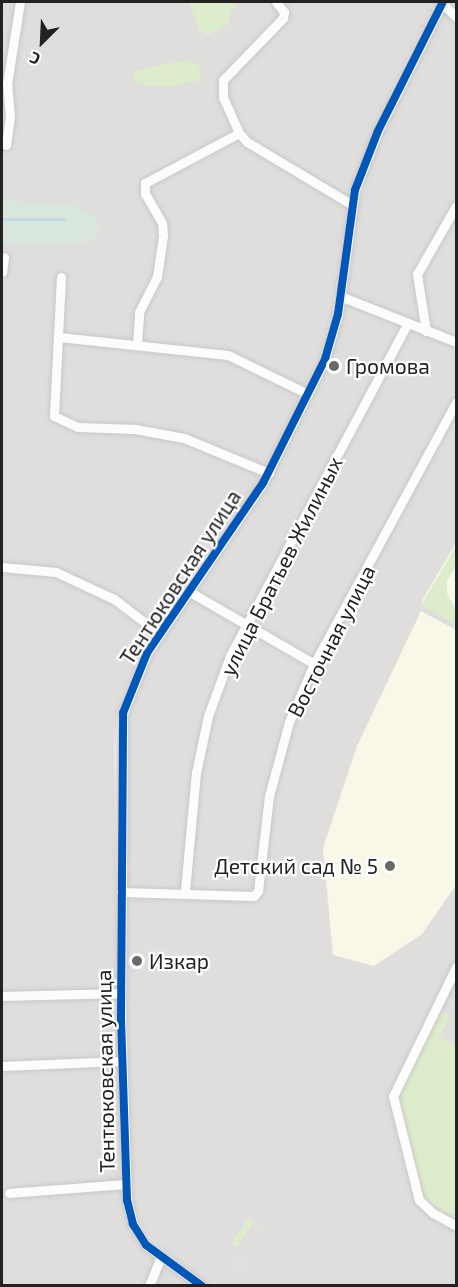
<!DOCTYPE html>
<meta charset="utf-8">
<style>
body{margin:0}
#map{position:relative;width:458px;height:1287px;overflow:hidden;background:#f0eeeb;font-family:"Exo 2",sans-serif}
div>[style]{position:absolute}
.residential>*{inset:0;background:#dfdedc}
.education>*{inset:0;background:#f8f7e8}
.grass>*{inset:0;background:#ddeccb}
.wetland>*{inset:0;background:#d9e6de}
.parking>*{inset:0;background:#e0dfde;transform-origin:0 0}
.stream>*{height:3px;margin:-1.5px;padding:0 1.5px;transform-origin:1.5px;border-radius:1.5px;background:#bfdbe3}
.roads{filter:drop-shadow(0 0 2px #c9c8c7) drop-shadow(0 0 2px #c9c8c7)}
.minor>*{height:9px;margin:-4.5px;padding:0 4.5px;transform-origin:4.5px;border-radius:4.5px;background:#fdfcfc}
.cycleway>*{height:8px;margin:-4px;padding:0 4px;transform-origin:4px;border-radius:4px;background:#0057b8}
.dots>*{width:16px;height:16px;translate:-50% -50%;box-sizing:border-box;border:3px solid #fff;border-radius:50%}
span{translate:-50% -50%;white-space:nowrap;text-align:center;line-height:1.15;-webkit-text-stroke:4.5px #fff;paint-order:stroke}
.poi-label{font-size:21px;color:#222}
.left{translate:0 -50%;text-align:left}
.right{translate:-100% -50%;text-align:right}
.street-label{font-size:21px;color:#222}
.frame{position:absolute;inset:0;border:3px solid #222;pointer-events:none}
.north{position:absolute;left:12px;top:12px;width:60px;height:60px;-webkit-text-stroke:4px #fff;paint-order:stroke;rotate:204deg;font-size:16px;font-weight:700;line-height:24px;text-align:center;color:#222}
.north::after{content:'';display:block;margin:auto;width:21px;height:27px;background:#222;clip-path:polygon(50% 0,100% 100%,50% 72%,0 100%)}
</style>
<div id="map">
<div class="residential">
<i style="clip-path:polygon(2px 2px,437px 2px,396px 81px,350px 189px,332px 314px,320px 357px,259px 480px,142px 650px,117px 713px,114px 742px,121px 1190px,125px 1214px,138px 1242px,195px 1285px,2px 1286px,2px 243px,76px 244px,93px 239px,2px 200px)"></i>
<i style="clip-path:polygon(449px 2px,456px 2px,456px 1285px,210px 1286px,153px 1241px,139px 1221px,131px 1197px,127px 1019px,127px 719px,153px 654px,272px 477px,326px 370px,341px 322px,356px 216px,366px 175px,388px 121px)"></i>
</div>
<div class="education">
<i style="clip-path:polygon(456px 543px,456px 622px,421px 602px)"></i>
<i style="clip-path:polygon(421px 611px,456px 630px,456px 885px,422px 934px,374px 966px,333px 955px,323px 848px,357px 746px)"></i>
</div>
<div class="grass">
<i style="clip-path:polygon(189px 2px,233px 2px,237px 7px,230px 11px,229px 24px,208px 35px,200px 31px)"></i>
<i style="clip-path:polygon(186px 60px,199px 65px,201px 80px,170px 86px,144px 85px,132px 80px,135px 71px)"></i>
<i style="clip-path:polygon(456px 546px,456px 566px,447px 581px,447px 593px,456px 610px,456px 624px,421px 605px)"></i>
<i style="clip-path:polygon(440px 1010px,451px 1015px,439px 1037px,456px 1046px,456px 1221px,424px 1199px,397px 1097px)"></i>
<i style="clip-path:polygon(252px 1219px,263px 1230px,253px 1223px,237px 1247px,231px 1244px,247px 1220px)"></i>
</div>
<div class="wetland">
<i style="clip-path:polygon(2px 200px,74px 205px,97px 218px,98px 233px,93px 239px,76px 244px,2px 243px)"></i>
</div>
<div class="parking">
<i style="left:236px;top:1254px;width:21px;height:12px;rotate:35deg"></i>
</div>
<div class="stream">
<i style="left:2px;top:219px;width:63px"></i>
</div>
<div class="roads">
<div class="minor">
<i style="left:276px;top:2px;width:13px;rotate:51deg"></i>
<i style="left:284px;top:12px;width:6px;rotate:99deg"></i>
<i style="left:283px;top:18px;width:86px;rotate:134.1deg"></i>
<i style="left:223px;top:80px;width:17px;rotate:90deg"></i>
<i style="left:223px;top:97px;width:39px;rotate:66deg"></i>
<i style="left:239px;top:133px;width:12px;rotate:48deg"></i>
<i style="left:247px;top:142px;width:121px;rotate:30.8deg"></i>
<i style="left:441px;top:2px;width:21px;rotate:45deg"></i>
<i style="left:6px;top:145px;width:28px;rotate:-82deg"></i>
<i style="left:10px;top:117px;width:33px;rotate:-95deg"></i>
<i style="left:7px;top:84px;width:83px;rotate:-81deg"></i>
<i style="left:2px;top:272px;width:15px;rotate:-82deg"></i>
<i style="left:61px;top:277px;width:139px;rotate:92.9deg"></i>
<i style="left:54px;top:416px;width:26px;rotate:25deg"></i>
<i style="left:78px;top:427px;width:57px;rotate:2deg"></i>
<i style="left:135px;top:429px;width:50px;rotate:10.4deg"></i>
<i style="left:184px;top:438px;width:92px;rotate:22.4deg"></i>
<i style="left:340px;top:296px;width:125px;rotate:21.6deg"></i>
<i style="left:426px;top:331px;width:58px;rotate:-99deg"></i>
<i style="left:417px;top:274px;width:78px;rotate:-60.2deg"></i>
<i style="left:59px;top:337px;width:170px;rotate:6.1deg"></i>
<i style="left:228px;top:355px;width:89px;rotate:26deg"></i>
<i style="left:137px;top:344px;width:32px;rotate:-86deg"></i>
<i style="left:139px;top:312px;width:39px;rotate:-63deg"></i>
<i style="left:157px;top:277px;width:41px;rotate:-81.7deg"></i>
<i style="left:163px;top:236px;width:13px;rotate:-94deg"></i>
<i style="left:162px;top:223px;width:34px;rotate:-120deg"></i>
<i style="left:145px;top:194px;width:11px;rotate:-90deg"></i>
<i style="left:145px;top:183px;width:106px;rotate:-28deg"></i>
<i style="left:2px;top:567px;width:54px;rotate:5.3deg"></i>
<i style="left:56px;top:572px;width:64px;rotate:25deg"></i>
<i style="left:114px;top:599px;width:58px;rotate:37.3deg"></i>
<i style="left:190px;top:592px;width:143px;rotate:30.1deg"></i>
<i style="left:185px;top:891px;width:119px;rotate:-84.7deg"></i>
<i style="left:196px;top:773px;width:58px;rotate:-78.1deg"></i>
<i style="left:208px;top:716px;width:64px;rotate:-69.9deg"></i>
<i style="left:230px;top:656px;width:375px;rotate:-61.9deg"></i>
<i style="left:121px;top:892px;width:133px;rotate:1.7deg"></i>
<i style="left:254px;top:896px;width:6px;rotate:-51deg"></i>
<i style="left:258px;top:891px;width:96px;rotate:-83.4deg"></i>
<i style="left:269px;top:796px;width:77px;rotate:-74.9deg"></i>
<i style="left:289px;top:722px;width:63px;rotate:-66.7deg"></i>
<i style="left:314px;top:664px;width:298px;rotate:-61.5deg"></i>
<i style="left:456px;top:967px;width:144px;rotate:116deg"></i>
<i style="left:393px;top:1096px;width:107px;rotate:76deg"></i>
<i style="left:419px;top:1200px;width:19px;rotate:43deg"></i>
<i style="left:433px;top:1213px;width:26px;rotate:29deg"></i>
<i style="left:2px;top:996px;width:119px;rotate:-1.4deg"></i>
<i style="left:2px;top:1066px;width:120px;rotate:-2.4deg"></i>
<i style="left:9px;top:1193px;width:116px;rotate:-4.4deg"></i>
<i style="left:149px;top:1286px;width:31px;rotate:-68deg"></i>
<i style="left:202px;top:1286px;width:69px;rotate:-143.8deg"></i>
<i style="left:146px;top:1245px;width:25px;rotate:-122deg"></i>
<i style="left:133px;top:1224px;width:25px;rotate:-104deg"></i>
<i style="left:127px;top:1200px;width:183px;rotate:-91.9deg"></i>
<i style="left:121px;top:1017px;width:304px;rotate:-89.6deg"></i>
<i style="left:123px;top:713px;width:65px;rotate:-68.2deg"></i>
<i style="left:147px;top:653px;width:206px;rotate:-55.7deg"></i>
<i style="left:263px;top:483px;width:139px;rotate:-63.4deg"></i>
<i style="left:325px;top:359px;width:47px;rotate:-73.9deg"></i>
<i style="left:338px;top:314px;width:125px;rotate:-82.2deg"></i>
<i style="left:355px;top:190px;width:63px;rotate:-68.7deg"></i>
<i style="left:378px;top:131px;width:144px;rotate:-63.3deg"></i>
</div>
</div>
<div class="cycleway">
<i style="left:202px;top:1286px;width:69px;rotate:-143.8deg"></i>
<i style="left:146px;top:1245px;width:25px;rotate:-122deg"></i>
<i style="left:133px;top:1224px;width:25px;rotate:-104deg"></i>
<i style="left:127px;top:1200px;width:183px;rotate:-91.9deg"></i>
<i style="left:121px;top:1017px;width:304px;rotate:-89.6deg"></i>
<i style="left:123px;top:713px;width:65px;rotate:-68.2deg"></i>
<i style="left:147px;top:653px;width:206px;rotate:-55.7deg"></i>
<i style="left:263px;top:483px;width:139px;rotate:-63.4deg"></i>
<i style="left:325px;top:359px;width:47px;rotate:-73.9deg"></i>
<i style="left:338px;top:314px;width:125px;rotate:-82.2deg"></i>
<i style="left:355px;top:190px;width:63px;rotate:-68.7deg"></i>
<i style="left:378px;top:131px;width:144px;rotate:-63.3deg"></i>
</div>
<div class="dots">
<i style="left:334px;top:366px;background:#6a6968"></i>
<i style="left:390px;top:866px;background:#6a6968"></i>
<i style="left:137px;top:961px;background:#6a6968"></i>
</div>
<div class="poi-label">
<span class="left" style="left:346px;top:366px">Громова</span>
<span class="right" style="left:378px;top:866px">Детский сад № 5</span>
<span class="left" style="left:149px;top:961px">Изкар</span>
</div>
<div class="street-label">
<span style="left:281px;top:566px;rotate:-63deg">улица Братьев Жилиных</span>
<span style="left:180px;top:577px;rotate:-57deg">Тентюковская улица</span>
<span style="left:331px;top:641px;rotate:-63deg">Восточная улица</span>
<span style="left:105px;top:1071px;rotate:-91deg">Тентюковская улица</span>
</div>
<div class="frame"></div>
<div class="north">С</div>
</div>
